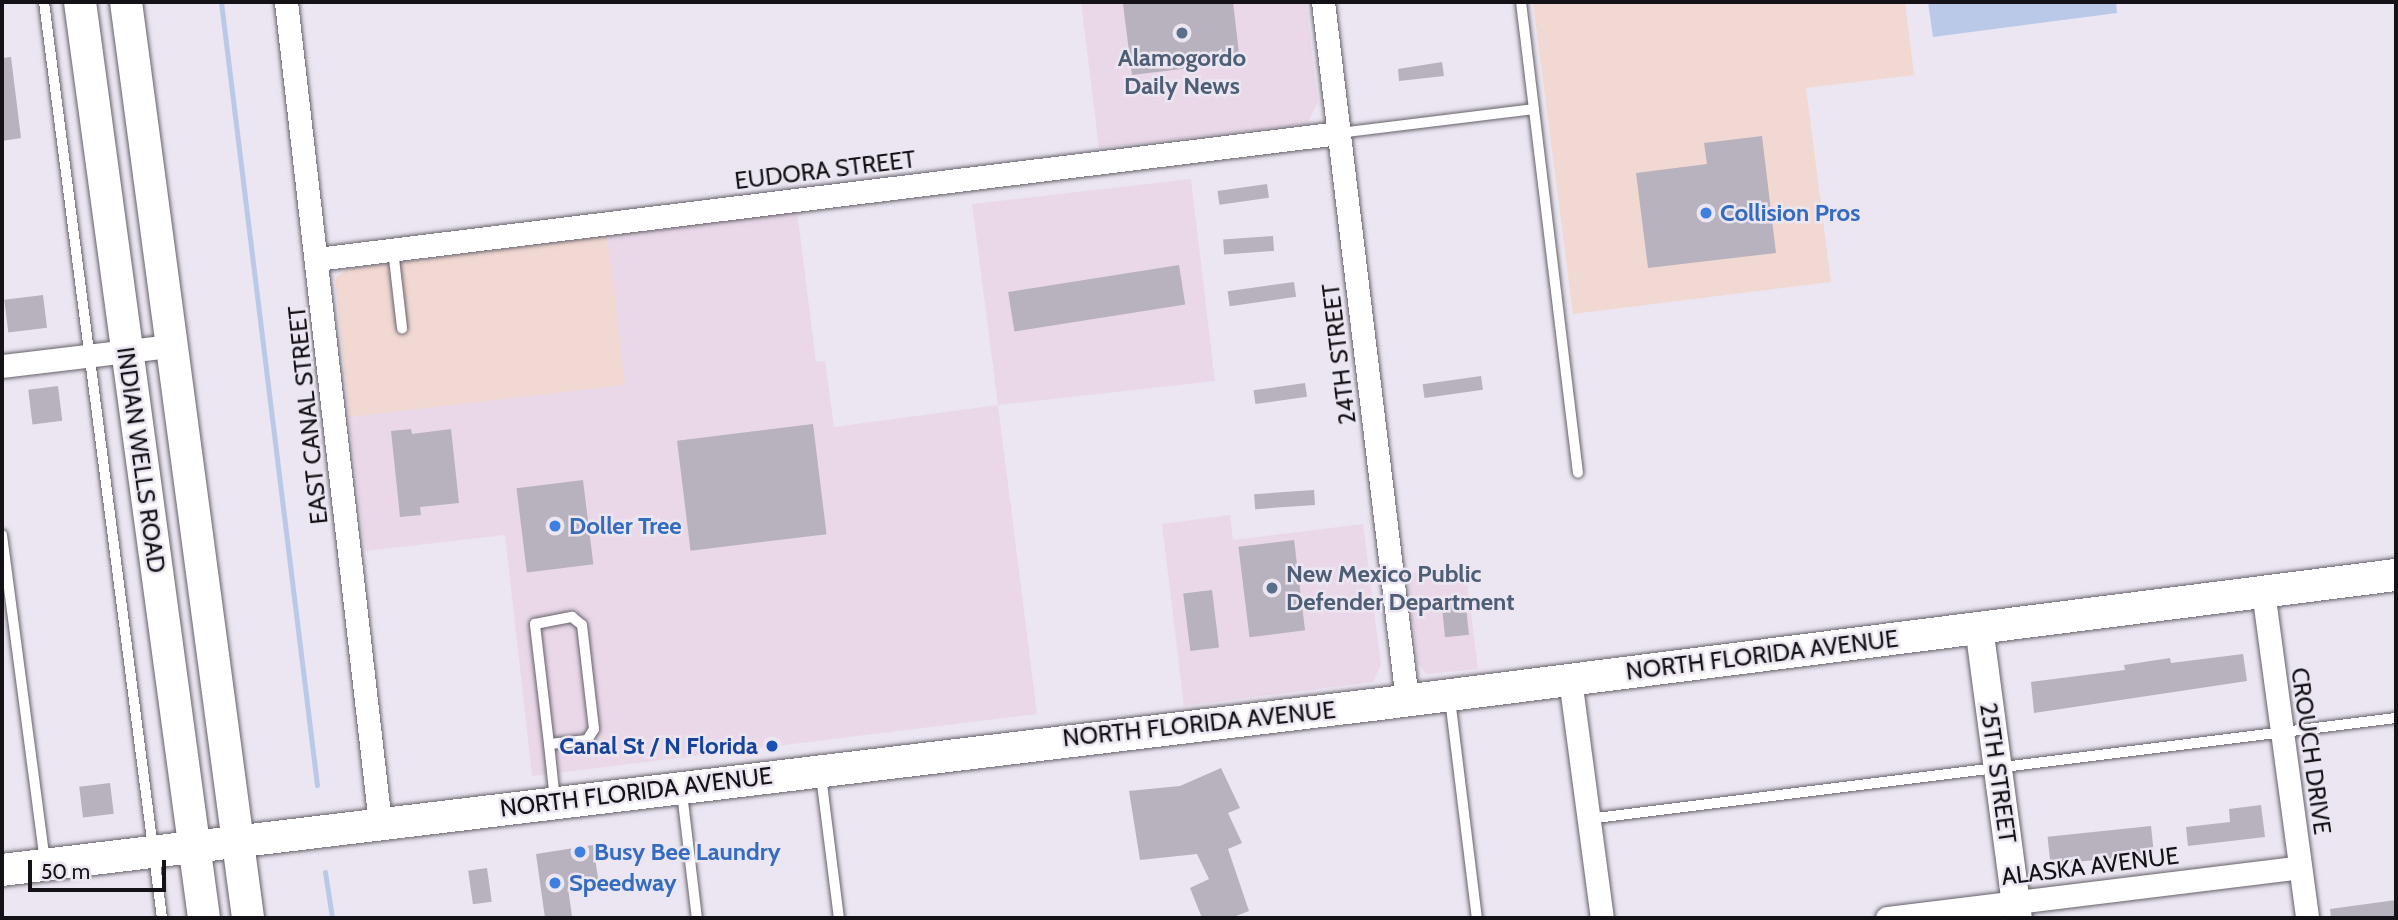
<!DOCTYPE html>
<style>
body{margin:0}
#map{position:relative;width:2398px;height:920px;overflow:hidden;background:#ebe6f1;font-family:Cabin,sans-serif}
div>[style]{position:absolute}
.commercial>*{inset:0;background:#ead8e9}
.industrial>*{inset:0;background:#f2d8d2}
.water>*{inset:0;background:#bac9e8}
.stream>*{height:5px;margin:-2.5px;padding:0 2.5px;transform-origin:2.5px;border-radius:2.5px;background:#bac9e8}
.building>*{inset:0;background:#b7b2bd;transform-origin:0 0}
.roads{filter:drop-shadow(0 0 2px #66616a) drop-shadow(0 0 2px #66616a)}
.service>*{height:10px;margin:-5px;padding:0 5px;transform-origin:5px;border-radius:5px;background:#fff}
.minor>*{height:23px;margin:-11.5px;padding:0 11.5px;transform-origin:11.5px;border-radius:11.5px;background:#fff}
.tertiary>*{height:28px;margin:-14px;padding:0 14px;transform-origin:14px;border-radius:14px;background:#fff}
.secondary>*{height:32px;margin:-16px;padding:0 16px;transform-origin:16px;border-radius:16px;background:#fff}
.dots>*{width:19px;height:19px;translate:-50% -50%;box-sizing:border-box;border:4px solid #ebe6f1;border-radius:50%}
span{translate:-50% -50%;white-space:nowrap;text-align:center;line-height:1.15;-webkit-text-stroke:5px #ebe6f1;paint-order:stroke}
.service-label{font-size:24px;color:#4e5e75;font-weight:700}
.left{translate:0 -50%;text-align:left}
.street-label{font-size:24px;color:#141216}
.shop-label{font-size:24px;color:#366cbe;font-weight:700}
.transit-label{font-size:24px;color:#164399;font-weight:700}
.right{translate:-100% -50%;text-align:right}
.frame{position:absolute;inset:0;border:4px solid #141216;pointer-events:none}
.scale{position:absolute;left:28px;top:860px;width:138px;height:32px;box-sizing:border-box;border:4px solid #141216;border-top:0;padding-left:9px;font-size:21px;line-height:24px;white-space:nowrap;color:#141216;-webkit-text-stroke:5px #ebe6f1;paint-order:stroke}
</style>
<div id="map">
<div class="commercial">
<i style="clip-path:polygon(1081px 2px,1306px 2px,1318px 102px,1307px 124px,1099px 148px)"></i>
<i style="clip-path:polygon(1191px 179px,1215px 381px,998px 405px,1037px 714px,532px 776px,505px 535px,365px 551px,349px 417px,625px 385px,607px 236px,797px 211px,816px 362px,825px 361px,834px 427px,998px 405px,972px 204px)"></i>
<i style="clip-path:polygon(1230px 515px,1233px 540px,1363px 524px,1381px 665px,1373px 682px,1184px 706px,1162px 524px)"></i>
<i style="clip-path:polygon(1465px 566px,1478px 669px,1426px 674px,1418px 663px,1407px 573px)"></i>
</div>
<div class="industrial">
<i style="clip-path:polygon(1533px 2px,1905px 2px,1914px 75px,1806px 88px,1831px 282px,1573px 314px)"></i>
<i style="clip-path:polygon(607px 236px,625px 385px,349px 417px,335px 278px,348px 269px)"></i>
</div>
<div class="water">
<i style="clip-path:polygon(1928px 2px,2116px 2px,2117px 13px,1933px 37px)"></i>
</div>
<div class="stream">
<i style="left:221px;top:2px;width:789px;rotate:83.01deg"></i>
<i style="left:325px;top:872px;width:47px;rotate:81.3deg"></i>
</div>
<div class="building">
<i style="clip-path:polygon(1141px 2px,1233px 2px,1240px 62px,1132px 75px,1123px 4px)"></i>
<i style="clip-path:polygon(11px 57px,21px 138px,2px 141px,2px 58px)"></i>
<i style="clip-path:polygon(1442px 62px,1444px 76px,1399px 81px,1398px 69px)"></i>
<i style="clip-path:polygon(1762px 136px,1776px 253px,1648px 268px,1636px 173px,1707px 164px,1704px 143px)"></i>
<i style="left:1267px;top:184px;width:14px;height:50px;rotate:82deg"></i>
<i style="left:1273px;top:236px;width:15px;height:50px;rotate:86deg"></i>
<i style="left:1179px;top:265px;width:40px;height:173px;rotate:81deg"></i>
<i style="left:1294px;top:282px;width:15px;height:67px;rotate:82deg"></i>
<i style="left:43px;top:295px;width:33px;height:39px;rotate:83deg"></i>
<i style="left:1481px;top:376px;width:14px;height:59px;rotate:82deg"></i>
<i style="left:1305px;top:383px;width:14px;height:52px;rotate:82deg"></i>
<i style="left:58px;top:386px;width:35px;height:30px;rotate:83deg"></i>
<i style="left:813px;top:424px;width:111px;height:137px;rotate:83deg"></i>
<i style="clip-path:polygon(411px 429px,412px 434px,451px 429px,459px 503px,420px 507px,421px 515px,400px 517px,391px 431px)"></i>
<i style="left:583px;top:480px;width:85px;height:67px;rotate:83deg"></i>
<i style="left:1314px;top:490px;width:15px;height:60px;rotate:86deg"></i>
<i style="left:1294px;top:540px;width:91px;height:56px;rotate:83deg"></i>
<i style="left:1212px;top:590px;width:58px;height:29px;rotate:83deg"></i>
<i style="left:1465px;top:597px;width:38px;height:24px;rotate:84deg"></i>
<i style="clip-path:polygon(2243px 654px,2247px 681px,2034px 713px,2031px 682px,2125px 670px,2124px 665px,2170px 658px,2171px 663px)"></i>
<i style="clip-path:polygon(1221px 768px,1240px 808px,1228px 813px,1242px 843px,1228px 849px,1249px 911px,1231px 918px,1202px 918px,1190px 888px,1209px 879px,1197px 854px,1140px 860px,1129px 791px,1180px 786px)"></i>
<i style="left:110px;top:783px;width:31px;height:31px;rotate:83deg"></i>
<i style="clip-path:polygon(2261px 805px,2265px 837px,2188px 846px,2186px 827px,2230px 822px,2229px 809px)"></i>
<i style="left:2151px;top:826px;width:28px;height:104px;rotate:84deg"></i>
<i style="clip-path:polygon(593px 845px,599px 884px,568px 888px,572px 916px,545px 918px,536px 854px)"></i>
<i style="left:487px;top:868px;width:34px;height:19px;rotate:82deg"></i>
<i style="clip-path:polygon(2396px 900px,2396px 918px,2331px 918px,2330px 909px)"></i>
</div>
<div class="roads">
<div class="service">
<i style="left:44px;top:2px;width:924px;rotate:82.66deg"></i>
<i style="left:1521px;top:2px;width:474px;rotate:83.1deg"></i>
<i style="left:1339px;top:133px;width:196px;rotate:-7deg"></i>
<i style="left:393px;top:250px;width:79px;rotate:83.4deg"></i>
<i style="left:2px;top:535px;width:330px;rotate:82.5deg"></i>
<i style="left:1450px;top:699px;width:221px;rotate:83deg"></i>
<i style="left:549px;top:744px;width:121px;rotate:-96.7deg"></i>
<i style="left:535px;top:624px;width:38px;rotate:-11deg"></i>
<i style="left:572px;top:617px;width:13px;rotate:39deg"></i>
<i style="left:582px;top:625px;width:105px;rotate:83.4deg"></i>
<i style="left:594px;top:729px;width:13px;rotate:122deg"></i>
<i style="left:587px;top:740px;width:38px;rotate:174deg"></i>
<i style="left:549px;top:744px;width:56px;rotate:83.9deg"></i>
<i style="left:821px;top:776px;width:143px;rotate:82.8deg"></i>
<i style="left:682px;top:793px;width:126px;rotate:83.2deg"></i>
<i style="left:1588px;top:819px;width:814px;rotate:-7.13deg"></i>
</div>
<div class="minor">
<i style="left:286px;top:2px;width:826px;rotate:83.47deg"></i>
<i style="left:1323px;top:2px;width:703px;rotate:83.14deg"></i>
<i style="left:317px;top:259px;width:1030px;rotate:-7.03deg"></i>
<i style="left:2px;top:366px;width:169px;rotate:-6.8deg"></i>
<i style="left:2263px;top:591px;width:330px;rotate:82.3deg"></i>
<i style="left:1570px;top:679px;width:241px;rotate:82.4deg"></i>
<i style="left:1887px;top:918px;width:416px;rotate:-7deg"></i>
</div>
<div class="tertiary">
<i style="left:1979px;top:627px;width:294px;rotate:82.4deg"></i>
</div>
<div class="secondary">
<i style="left:80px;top:2px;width:924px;rotate:82.29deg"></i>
<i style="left:126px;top:2px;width:924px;rotate:82.41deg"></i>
<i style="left:2px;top:870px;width:1380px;rotate:-6.87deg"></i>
<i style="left:1372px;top:705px;width:1032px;rotate:-7.24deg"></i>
</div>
</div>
<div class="dots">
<i style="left:1182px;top:33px;background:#5c6f8a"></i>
<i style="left:1706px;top:213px;background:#3f7fe0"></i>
<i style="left:555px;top:526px;background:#3f7fe0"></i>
<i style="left:1272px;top:588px;background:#5c6f8a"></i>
<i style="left:772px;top:746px;background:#1a4fb4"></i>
<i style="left:580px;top:852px;background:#3f7fe0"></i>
<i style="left:555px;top:883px;background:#3f7fe0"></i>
</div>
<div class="service-label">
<span style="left:1182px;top:72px">Alamogordo<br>Daily News</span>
<span class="left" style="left:1286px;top:588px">New Mexico Public<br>Defender Department</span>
</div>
<div class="street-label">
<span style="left:825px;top:170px;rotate:-7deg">EUDORA STREET</span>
<span style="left:1339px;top:354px;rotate:-97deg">24TH STREET</span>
<span style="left:308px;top:415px;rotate:-96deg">EAST CANAL STREET</span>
<span style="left:141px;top:460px;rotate:82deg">INDIAN WELLS ROAD</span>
<span style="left:1762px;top:655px;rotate:-7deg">NORTH FLORIDA AVENUE</span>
<span style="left:1199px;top:724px;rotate:-6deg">NORTH FLORIDA AVENUE</span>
<span style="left:2311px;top:751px;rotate:82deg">CROUCH DRIVE</span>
<span style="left:1998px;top:773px;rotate:82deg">25TH STREET</span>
<span style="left:636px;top:792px;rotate:-7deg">NORTH FLORIDA AVENUE</span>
<span style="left:2090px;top:866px;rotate:-7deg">ALASKA AVENUE</span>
</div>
<div class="shop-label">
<span class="left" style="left:1720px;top:213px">Collision Pros</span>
<span class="left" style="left:569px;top:526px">Doller Tree</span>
<span class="left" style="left:594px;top:852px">Busy Bee Laundry</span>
<span class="left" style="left:569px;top:883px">Speedway</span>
</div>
<div class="transit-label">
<span class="right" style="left:758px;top:746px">Canal St / N Florida</span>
</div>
<div class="frame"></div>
<div class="scale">50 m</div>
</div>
